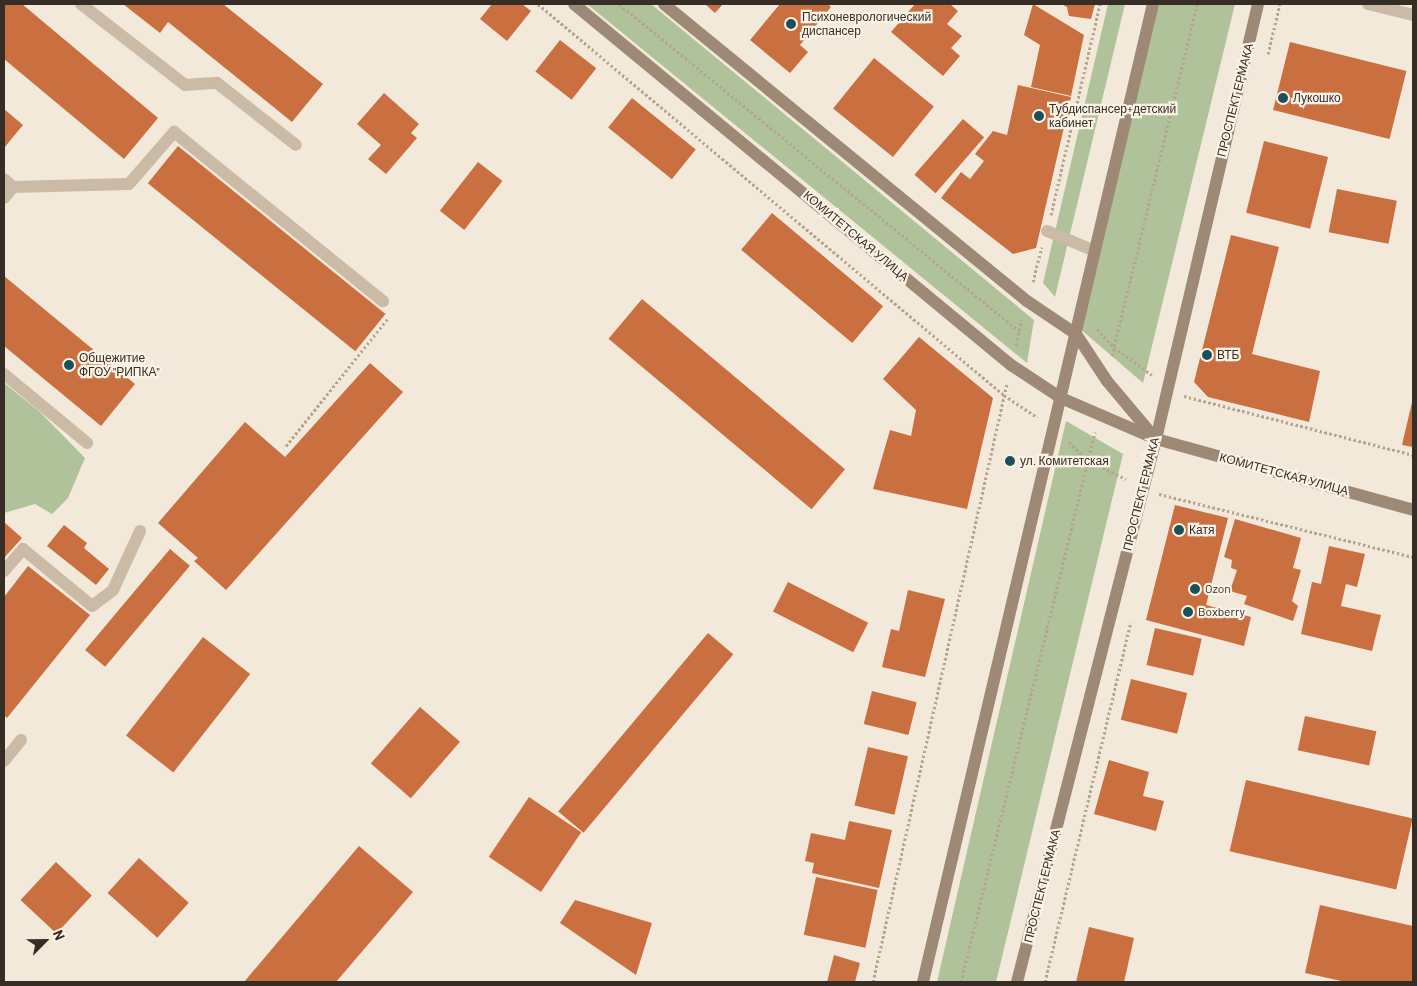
<!DOCTYPE html>
<meta charset="utf-8">
<style>
body{margin:0}
#map{position:relative;width:1417px;height:986px;overflow:hidden;background:#f2e9da;font-family:Barlow,sans-serif}
div>[style]{position:absolute}
.green>*{inset:0;background:#b0c299}
.building>*{inset:0;background:#ca6f3f;transform-origin:0 0}
.path>*{height:3px;margin-top:-1.5px;transform-origin:0;background:repeating-linear-gradient(90deg,#b7a48f 0 2.5px,transparent 0 5px)}
.lane>*{height:12px;margin:-6px;padding:0 6px;transform-origin:6px;border-radius:6px;background:#cbbaa5}
.secondary>*{height:12px;margin:-6px;padding:0 6px;transform-origin:6px;border-radius:6px;background:#9e8976}
.dots>*{width:14px;height:14px;translate:-50% -50%;box-sizing:border-box;border:2px solid #faf3e6;border-radius:50%}
span{translate:-50% -50%;white-space:nowrap;text-align:center;line-height:1.15;-webkit-text-stroke:4.5px #faf3e6;paint-order:stroke}
.poi-label{font-size:12px;color:#362d27}
.left{translate:0 -50%;text-align:left}
.street-label{font-size:12px;color:#362d27}
.frame{position:absolute;inset:0;border:5px solid #362d27;pointer-events:none}
.north{position:absolute;left:20px;top:916px;width:50px;height:50px;-webkit-text-stroke:4px #faf3e6;paint-order:stroke;rotate:67deg;font-size:14px;font-weight:700;line-height:20px;text-align:center;color:#362d27}
.north::after{content:'';display:block;margin:auto;width:18px;height:22px;background:#362d27;clip-path:polygon(50% 0,100% 100%,50% 72%,0 100%)}
</style>
<div id="map">
<div class="green">
<i style="clip-path:polygon(587px 4px,651px 4px,1034px 320px,1027px 363px)"></i>
<i style="clip-path:polygon(1108px 4px,1125px 4px,1055px 297px,1043px 283px)"></i>
<i style="clip-path:polygon(1155px 4px,1235px 4px,1143px 383px,1078px 327px)"></i>
<i style="clip-path:polygon(4px 383px,40px 412px,85px 458px,68px 498px,52px 514px,35px 504px,4px 513px)"></i>
<i style="clip-path:polygon(1066px 421px,1123px 454px,996px 982px,937px 982px)"></i>
</div>
<div class="building">
<i style="clip-path:polygon(4px 4px,22px 4px,158px 118px,124px 159px,4px 59px)"></i>
<i style="clip-path:polygon(123px 4px,223px 4px,323px 84px,292px 122px,168px 22px,160px 33px)"></i>
<i style="clip-path:polygon(492px 4px,522px 4px,531px 11px,507px 41px,480px 19px)"></i>
<i style="clip-path:polygon(705px 4px,723px 4px,715px 13px)"></i>
<i style="clip-path:polygon(780px 4px,828px 4px,831px 7px,800px 45px,808px 52px,790px 73px,750px 40px)"></i>
<i style="clip-path:polygon(915px 4px,950px 4px,958px 11px,947px 24px,962px 36px,951px 48px,960px 56px,943px 76px,891px 32px)"></i>
<i style="clip-path:polygon(1033px 4px,1084px 35px,1071px 96px,1031px 87px,1040px 45px,1024px 35px)"></i>
<i style="clip-path:polygon(1061px 4px,1095px 4px,1091px 19px,1069px 16px,1067px 7px)"></i>
<i style="left:560px;top:40px;width:46px;height:40px;rotate:38deg"></i>
<i style="left:1290px;top:42px;width:120px;height:70px;rotate:14deg"></i>
<i style="left:874px;top:58px;width:77px;height:65px;rotate:39deg"></i>
<i style="clip-path:polygon(1018px 85px,1071px 97px,1036px 248px,1013px 254px,941px 198px,961px 172px,970px 179px,984px 161px,975px 154px,993px 131px,1007px 135px)"></i>
<i style="clip-path:polygon(384px 93px,419px 124px,411px 133px,417px 138px,386px 174px,368px 159px,381px 145px,357px 124px)"></i>
<i style="left:632px;top:98px;width:82px;height:38px;rotate:39deg"></i>
<i style="clip-path:polygon(4px 109px,23px 125px,4px 148px)"></i>
<i style="left:963px;top:119px;width:28px;height:74px;rotate:41deg"></i>
<i style="left:1264px;top:141px;width:66px;height:74px;rotate:14deg"></i>
<i style="left:178px;top:146px;width:267px;height:48px;rotate:39deg"></i>
<i style="left:478px;top:162px;width:31px;height:62px;rotate:38deg"></i>
<i style="left:1337px;top:189px;width:61px;height:44px;rotate:11deg"></i>
<i style="left:772px;top:213px;width:145px;height:48px;rotate:40deg"></i>
<i style="clip-path:polygon(1231px 235px,1279px 247px,1252px 354px,1320px 371px,1309px 422px,1208px 397px,1194px 382px)"></i>
<i style="clip-path:polygon(4px 276px,135px 384px,101px 426px,4px 346px)"></i>
<i style="left:642px;top:299px;width:265px;height:52px;rotate:40deg"></i>
<i style="clip-path:polygon(919px 337px,993px 398px,967px 509px,873px 489px,890px 430px,911px 436px,916px 410px,883px 379px)"></i>
<i style="clip-path:polygon(370px 363px,403px 392px,226px 590px,194px 561px,198px 558px,158px 523px,245px 422px,285px 457px)"></i>
<i style="clip-path:polygon(1413px 398px,1413px 447px,1402px 445px)"></i>
<i style="clip-path:polygon(1175px 505px,1228px 518px,1206px 605px,1251px 617px,1244px 646px,1146px 620px)"></i>
<i style="clip-path:polygon(1235px 519px,1301px 538px,1293px 568px,1301px 570px,1292px 601px,1298px 606px,1293px 621px,1244px 604px,1247px 596px,1230px 591px,1237px 570px,1231px 568px,1232px 560px,1224px 557px)"></i>
<i style="clip-path:polygon(4px 522px,22px 538px,4px 558px)"></i>
<i style="clip-path:polygon(64px 525px,87px 543px,84px 548px,109px 569px,96px 585px,47px 546px)"></i>
<i style="clip-path:polygon(1329px 546px,1365px 554px,1357px 587px,1346px 584px,1341px 606px,1381px 615px,1372px 651px,1301px 634px,1312px 582px,1321px 584px)"></i>
<i style="left:170px;top:549px;width:26px;height:132px;rotate:40deg"></i>
<i style="clip-path:polygon(28px 566px,90px 615px,7px 718px,4px 715px,4px 597px)"></i>
<i style="left:788px;top:582px;width:90px;height:33px;rotate:27deg"></i>
<i style="clip-path:polygon(908px 590px,945px 599px,925px 677px,882px 667px,891px 629px,899px 631px)"></i>
<i style="left:1155px;top:628px;width:48px;height:38px;rotate:13deg"></i>
<i style="left:708px;top:633px;width:33px;height:233px;rotate:40deg"></i>
<i style="left:203px;top:637px;width:60px;height:125px;rotate:38deg"></i>
<i style="left:1131px;top:679px;width:58px;height:42px;rotate:14deg"></i>
<i style="left:872px;top:691px;width:46px;height:34px;rotate:14deg"></i>
<i style="left:420px;top:707px;width:53px;height:75px;rotate:41deg"></i>
<i style="left:1305px;top:716px;width:73px;height:35px;rotate:12deg"></i>
<i style="left:868px;top:747px;width:41px;height:60px;rotate:13deg"></i>
<i style="clip-path:polygon(1109px 760px,1149px 772px,1143px 796px,1164px 801px,1156px 831px,1094px 814px)"></i>
<i style="left:1246px;top:780px;width:171px;height:73px;rotate:13deg"></i>
<i style="left:529px;top:797px;width:63px;height:72px;rotate:34deg"></i>
<i style="clip-path:polygon(849px 821px,892px 830px,879px 888px,812px 873px,814px 863px,805px 861px,811px 833px,845px 840px)"></i>
<i style="clip-path:polygon(359px 846px,413px 892px,336px 982px,244px 982px)"></i>
<i style="left:139px;top:858px;width:67px;height:47px;rotate:42deg"></i>
<i style="left:56px;top:862px;width:49px;height:52px;rotate:43deg"></i>
<i style="left:816px;top:877px;width:63px;height:59px;rotate:12deg"></i>
<i style="clip-path:polygon(575px 900px,652px 923px,636px 975px,560px 923px)"></i>
<i style="clip-path:polygon(1320px 905px,1413px 926px,1413px 982px,1346px 982px,1305px 973px)"></i>
<i style="clip-path:polygon(1089px 927px,1134px 938px,1124px 982px,1076px 982px)"></i>
<i style="clip-path:polygon(834px 955px,860px 963px,855px 982px,827px 982px)"></i>
</div>
<div class="path">
<i style="left:538px;top:4px;width:608px;rotate:40deg"></i>
<i style="left:1004px;top:395px;width:40px;rotate:34deg"></i>
<i style="left:619px;top:4px;width:517px;rotate:39.27deg"></i>
<i style="left:1268px;top:54px;width:51px;rotate:-76.5deg"></i>
<i style="left:1051px;top:215px;width:217px;rotate:-76.9deg"></i>
<i style="left:1033px;top:282px;width:36px;rotate:-76deg"></i>
<i style="left:1097px;top:329px;width:25px;rotate:47deg"></i>
<i style="left:1114px;top:347px;width:47px;rotate:36.4deg"></i>
<i style="left:1016px;top:345px;width:26px;rotate:-77deg"></i>
<i style="left:1112px;top:356px;width:362px;rotate:-76.4deg"></i>
<i style="left:1184px;top:396px;width:236px;rotate:14.4deg"></i>
<i style="left:1069px;top:442px;width:28px;rotate:44deg"></i>
<i style="left:1089px;top:461px;width:41px;rotate:25.9deg"></i>
<i style="left:286px;top:446px;width:164px;rotate:-51.4deg"></i>
<i style="left:1159px;top:494px;width:262px;rotate:13.9deg"></i>
<i style="left:873px;top:982px;width:614px;rotate:-77.39deg"></i>
<i style="left:961px;top:982px;width:566px;rotate:-76.31deg"></i>
<i style="left:1045px;top:982px;width:370px;rotate:-76.6deg"></i>
</div>
<div class="lane">
<i style="left:81px;top:4px;width:132px;rotate:37.9deg"></i>
<i style="left:185px;top:85px;width:32px;rotate:-4deg"></i>
<i style="left:217px;top:83px;width:100px;rotate:38.1deg"></i>
<i style="left:1368px;top:4px;width:46px;rotate:13.7deg"></i>
<i style="left:4px;top:179px;width:12px;rotate:42deg"></i>
<i style="left:13px;top:187px;width:14px;rotate:129deg"></i>
<i style="left:13px;top:187px;width:116px;rotate:-1.5deg"></i>
<i style="left:129px;top:184px;width:69px;rotate:-49.1deg"></i>
<i style="left:174px;top:132px;width:269px;rotate:39deg"></i>
<i style="left:1047px;top:231px;width:52px;rotate:22.6deg"></i>
<i style="left:4px;top:374px;width:108px;rotate:39.7deg"></i>
<i style="left:4px;top:571px;width:29px;rotate:-49deg"></i>
<i style="left:23px;top:549px;width:89px;rotate:39.6deg"></i>
<i style="left:92px;top:606px;width:26px;rotate:-37deg"></i>
<i style="left:113px;top:590px;width:65px;rotate:-65.4deg"></i>
<i style="left:4px;top:761px;width:27px;rotate:-51deg"></i>
</div>
<div class="secondary">
<i style="left:574px;top:4px;width:567px;rotate:39.56deg"></i>
<i style="left:1011px;top:365px;width:60px;rotate:33.4deg"></i>
<i style="left:1061px;top:398px;width:103px;rotate:23.3deg"></i>
<i style="left:1156px;top:439px;width:267px;rotate:15.4deg"></i>
<i style="left:664px;top:4px;width:469px;rotate:39.3deg"></i>
<i style="left:1027px;top:301px;width:59px;rotate:34deg"></i>
<i style="left:1076px;top:334px;width:56px;rotate:56.6deg"></i>
<i style="left:1107px;top:381px;width:73px;rotate:50deg"></i>
<i style="left:923px;top:982px;width:1005px;rotate:-76.77deg"></i>
<i style="left:1017px;top:982px;width:561px;rotate:-75.64deg"></i>
<i style="left:1156px;top:439px;width:447px;rotate:-76.8deg"></i>
</div>
<div class="dots">
<i style="left:791px;top:24px;background:#1b4f59"></i>
<i style="left:1283px;top:98px;background:#1b4f59"></i>
<i style="left:1039px;top:116px;background:#1b4f59"></i>
<i style="left:1207px;top:355px;background:#1b4f59"></i>
<i style="left:69px;top:365px;background:#1b4f59"></i>
<i style="left:1010px;top:461px;background:#1b4f59"></i>
<i style="left:1179px;top:530px;background:#1b4f59"></i>
<i style="left:1195px;top:589px;background:#1b4f59"></i>
<i style="left:1188px;top:612px;background:#1b4f59"></i>
</div>
<div class="poi-label">
<span class="left" style="left:802px;top:24px">Психоневрологический<br>диспансер</span>
<span class="left" style="left:1293px;top:98px">Лукошко</span>
<span class="left" style="left:1049px;top:116px">Тубдиспансер+детский<br>кабинет</span>
<span class="left" style="left:1217px;top:355px">ВТБ</span>
<span class="left" style="left:79px;top:365px">Общежитие<br>ФГОУ "РИПКА"</span>
<span class="left" style="left:1020px;top:461px">ул. Комитетская</span>
<span class="left" style="left:1189px;top:530px">Катя</span>
<span class="left" style="left:1205px;top:589px">Ozon</span>
<span class="left" style="left:1198px;top:612px">Boxberry</span>
</div>
<div class="street-label">
<span style="left:1235px;top:100px;rotate:-76deg">ПРОСПЕКТ ЕРМАКА</span>
<span style="left:856px;top:236px;rotate:40deg">КОМИТЕТСКАЯ УЛИЦА</span>
<span style="left:1284px;top:474px;rotate:15deg">КОМИТЕТСКАЯ УЛИЦА</span>
<span style="left:1141px;top:494px;rotate:-76deg">ПРОСПЕКТ ЕРМАКА</span>
<span style="left:1042px;top:886px;rotate:-76deg">ПРОСПЕКТ ЕРМАКА</span>
</div>
<div class="frame"></div>
<div class="north">N</div>
</div>
